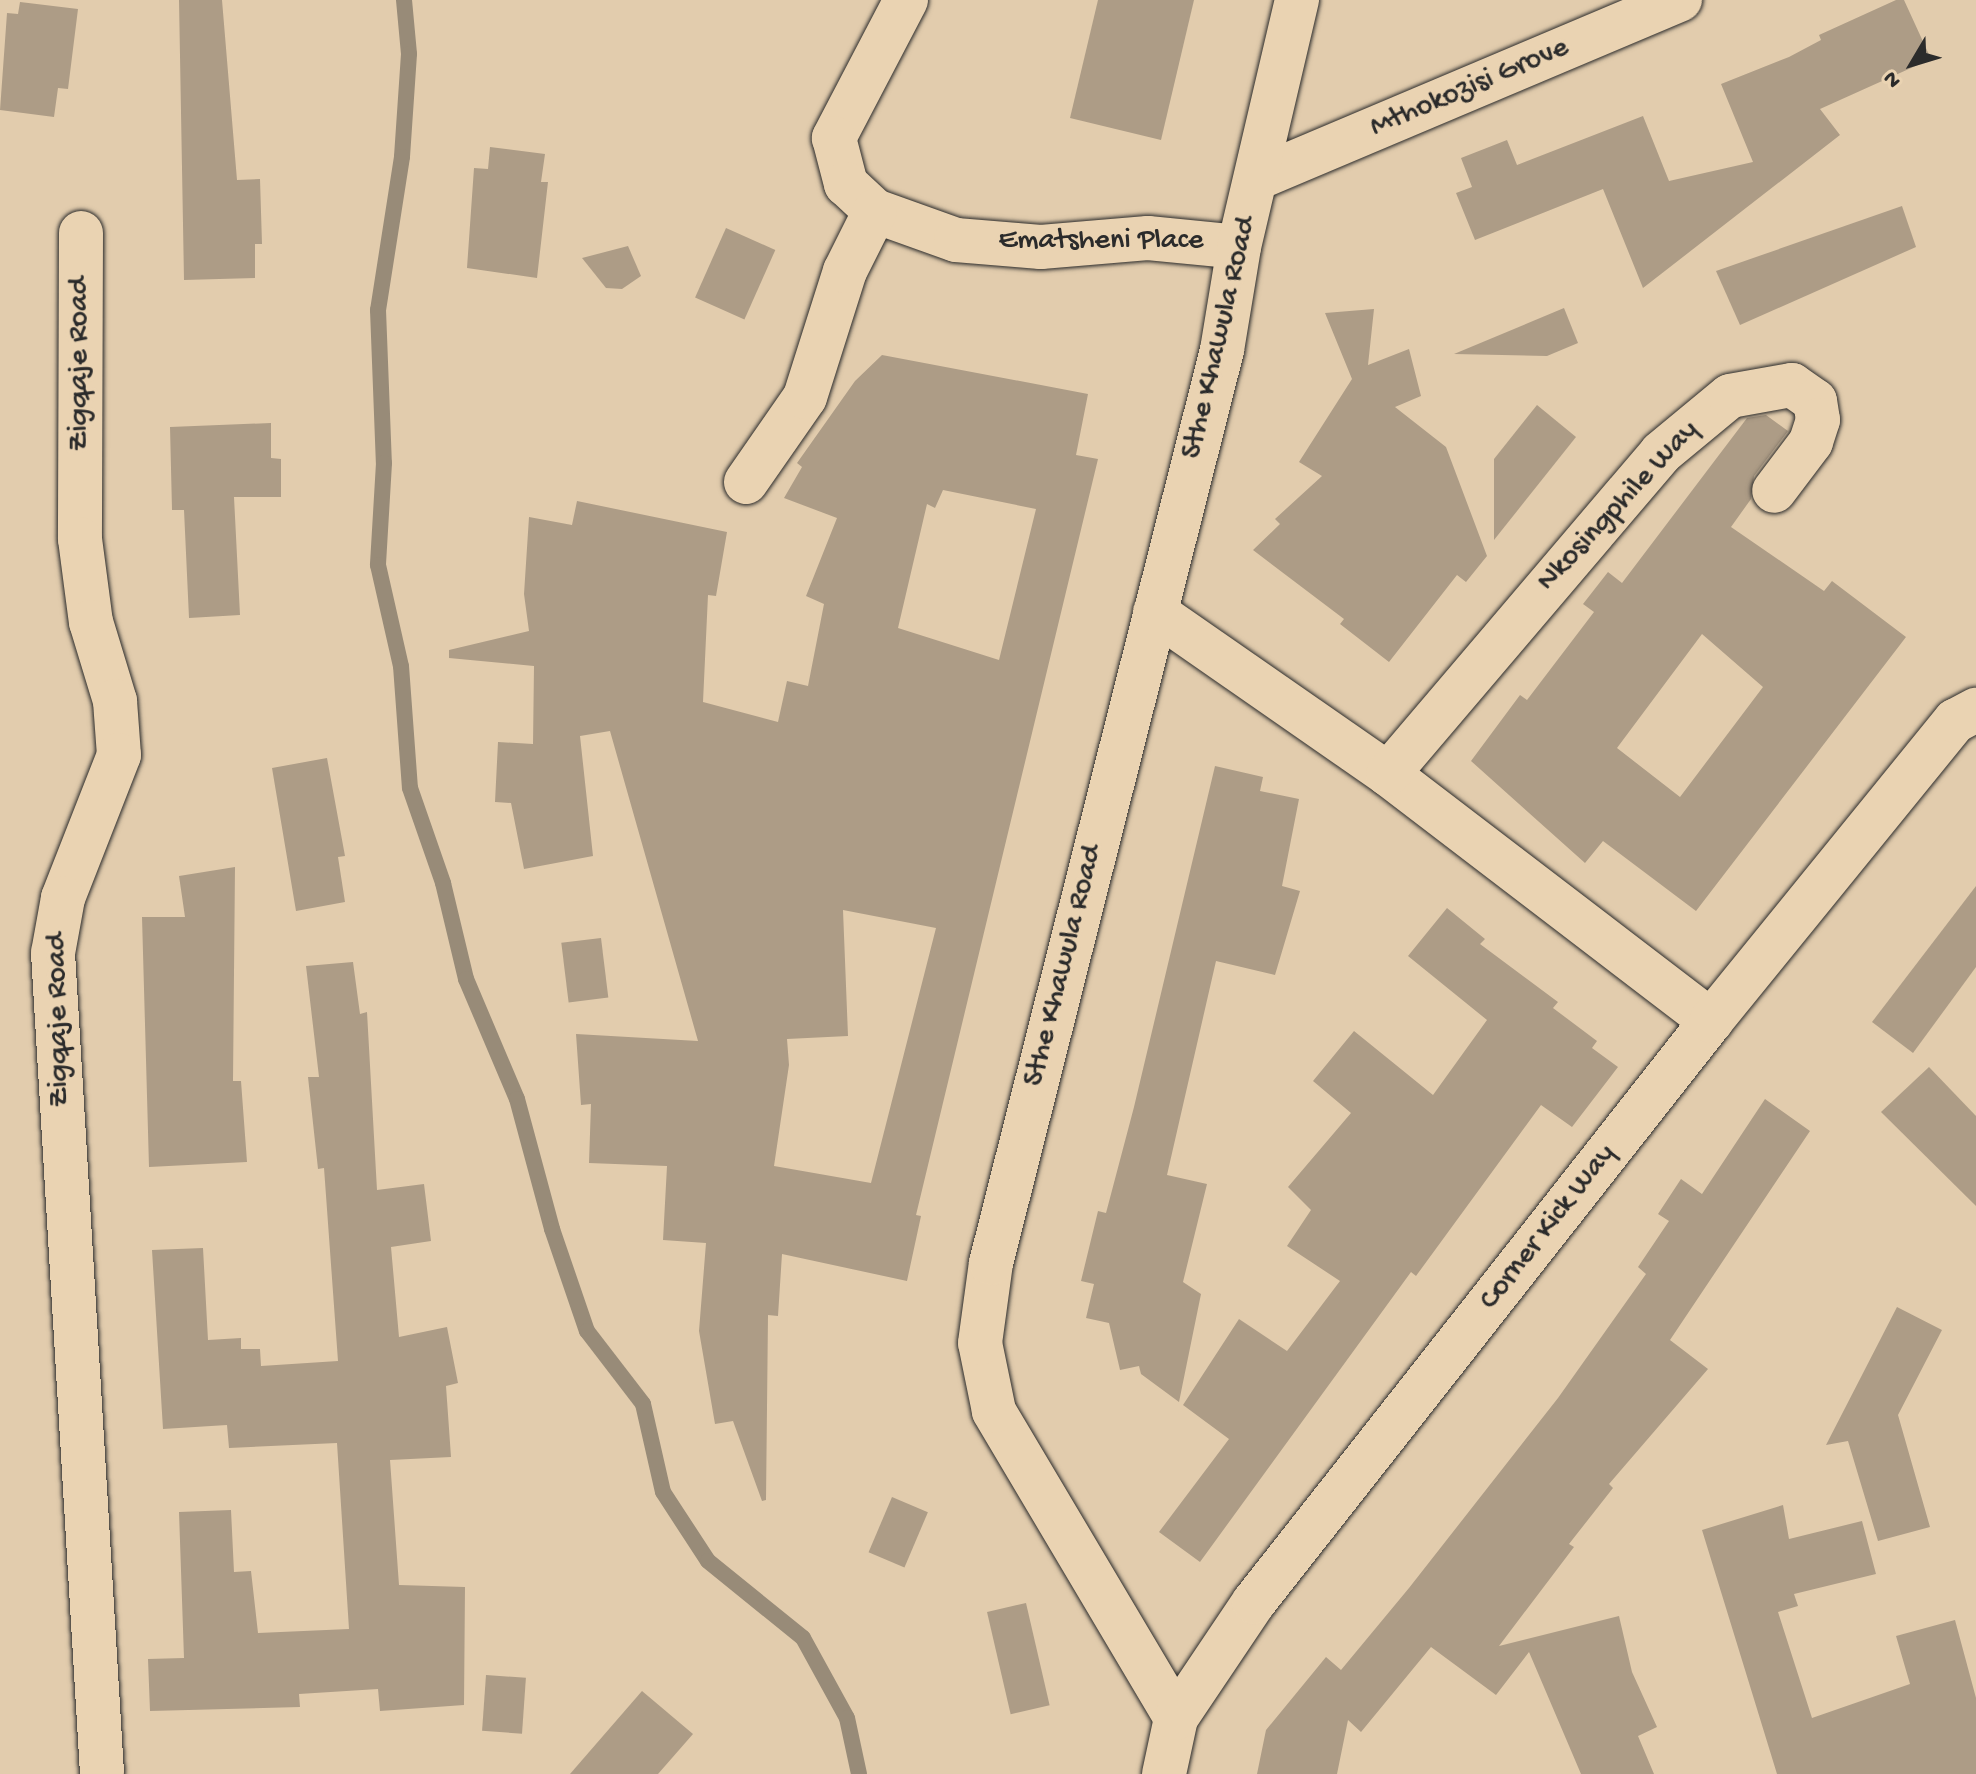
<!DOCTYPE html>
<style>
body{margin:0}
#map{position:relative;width:1976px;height:1774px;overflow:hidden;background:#e2ccad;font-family:"Gochi Hand",sans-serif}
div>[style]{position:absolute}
.stream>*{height:16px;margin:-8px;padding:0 8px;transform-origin:8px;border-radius:8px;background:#988b78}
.building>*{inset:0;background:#ad9c86;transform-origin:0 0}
.roads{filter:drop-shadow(0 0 2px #2b2b2b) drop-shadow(0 0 2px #2b2b2b)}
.minor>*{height:44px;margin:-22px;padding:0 22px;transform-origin:22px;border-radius:22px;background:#ead3b2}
span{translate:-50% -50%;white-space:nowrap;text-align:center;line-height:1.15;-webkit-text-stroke:7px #ead3b2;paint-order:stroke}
.street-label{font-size:30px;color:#2b2b2b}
.north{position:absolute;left:1872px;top:24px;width:80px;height:80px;-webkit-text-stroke:6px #ead3b2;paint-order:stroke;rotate:232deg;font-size:22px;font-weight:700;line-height:32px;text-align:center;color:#2b2b2b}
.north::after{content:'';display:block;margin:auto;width:28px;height:36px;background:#2b2b2b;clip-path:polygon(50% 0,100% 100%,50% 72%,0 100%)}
</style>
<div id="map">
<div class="stream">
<i style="left:404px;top:0;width:54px;rotate:84.7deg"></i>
<i style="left:409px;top:54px;width:103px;rotate:93.9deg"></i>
<i style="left:402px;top:157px;width:155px;rotate:98.9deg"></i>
<i style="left:378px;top:310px;width:153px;rotate:87.8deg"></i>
<i style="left:384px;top:463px;width:102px;rotate:93.4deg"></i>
<i style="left:378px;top:565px;width:104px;rotate:77.2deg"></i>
<i style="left:401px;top:666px;width:122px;rotate:85.8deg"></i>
<i style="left:410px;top:788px;width:101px;rotate:70.8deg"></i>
<i style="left:443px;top:883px;width:99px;rotate:76.5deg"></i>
<i style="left:466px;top:979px;width:130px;rotate:67deg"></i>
<i style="left:517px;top:1099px;width:135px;rotate:74.9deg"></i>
<i style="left:552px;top:1229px;width:108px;rotate:71.1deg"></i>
<i style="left:587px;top:1331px;width:92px;rotate:52.5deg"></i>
<i style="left:643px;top:1404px;width:90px;rotate:77.2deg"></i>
<i style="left:663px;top:1492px;width:82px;rotate:56.9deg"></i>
<i style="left:708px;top:1561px;width:122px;rotate:39deg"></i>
<i style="left:803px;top:1638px;width:91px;rotate:61.2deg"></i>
<i style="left:847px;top:1718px;width:57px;rotate:77.9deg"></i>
</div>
<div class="building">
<i style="clip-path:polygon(179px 0,222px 0,237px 180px,260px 179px,262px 244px,255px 244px,255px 278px,184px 280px)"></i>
<i style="clip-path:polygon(1098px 0,1194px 0,1161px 140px,1070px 118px)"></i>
<i style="clip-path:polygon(1896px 0,1904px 0,1931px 59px,1820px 109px,1840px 135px,1643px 288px,1603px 189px,1475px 240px,1456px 193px,1472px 187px,1461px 158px,1507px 140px,1517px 165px,1643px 116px,1669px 181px,1753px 162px,1721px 84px,1789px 57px,1821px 40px,1819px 35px)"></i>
<i style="clip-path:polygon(20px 2px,78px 9px,68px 89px,58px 88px,54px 117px,0 110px,7px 13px,18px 14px)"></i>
<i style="clip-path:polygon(490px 147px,545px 154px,541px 182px,548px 182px,537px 278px,467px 268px,474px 168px,488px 169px)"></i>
<i style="clip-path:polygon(1902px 206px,1916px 247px,1740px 325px,1716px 271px)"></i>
<i style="left:726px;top:228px;width:54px;height:76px;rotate:24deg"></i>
<i style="clip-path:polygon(628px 246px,641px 276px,622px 289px,606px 288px,582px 258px)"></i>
<i style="clip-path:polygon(1564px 308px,1578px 343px,1547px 356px,1454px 354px)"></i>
<i style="clip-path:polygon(1374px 309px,1368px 365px,1409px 349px,1421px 396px,1395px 407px,1446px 447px,1487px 556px,1466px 582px,1457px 575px,1389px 662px,1340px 624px,1344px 619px,1253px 550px,1280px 524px,1275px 519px,1322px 476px,1299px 462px,1352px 379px,1325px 313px)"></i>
<i style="clip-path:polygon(evenodd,882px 355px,1088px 394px,1076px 455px,1098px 459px,916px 1215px,921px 1216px,907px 1281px,782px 1254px,778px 1316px,768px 1315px,766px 1500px,762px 1501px,733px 1421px,715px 1424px,699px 1331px,706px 1243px,663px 1240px,667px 1166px,589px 1163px,591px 1104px,581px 1105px,576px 1034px,698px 1041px,610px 731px,580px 736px,593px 856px,524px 869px,511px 803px,495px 802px,498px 742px,533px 744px,534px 666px,449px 658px,449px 650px,529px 631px,524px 594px,529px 517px,572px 525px,577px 501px,727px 532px,716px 596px,708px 595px,703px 702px,778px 722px,787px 681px,808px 686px,824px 604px,806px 596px,837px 518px,784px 498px,802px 467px,797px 463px,855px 381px,882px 355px,943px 490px,1036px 509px,999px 660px,898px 628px,927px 504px,935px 508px,943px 490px,882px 355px,843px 910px,936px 928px,871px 1183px,774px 1166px,789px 1065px,787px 1039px,848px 1036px,843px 910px)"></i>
<i style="clip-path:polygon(1537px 405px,1576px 437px,1494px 540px,1494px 459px)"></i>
<i style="clip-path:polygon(evenodd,1766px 415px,1788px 431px,1754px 476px,1751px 499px,1731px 527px,1824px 591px,1832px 581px,1906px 637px,1696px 911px,1603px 841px,1585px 863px,1471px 761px,1520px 695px,1527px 700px,1594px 612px,1583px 604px,1608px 572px,1622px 583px,1747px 418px,1766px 415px,1702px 634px,1763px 687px,1680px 797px,1617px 748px,1702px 634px)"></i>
<i style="clip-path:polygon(271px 423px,271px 458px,281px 459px,281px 497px,234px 497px,240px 615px,189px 618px,184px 510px,172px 510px,170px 427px)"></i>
<i style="clip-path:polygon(327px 758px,345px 856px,338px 857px,345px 902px,296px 911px,272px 768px)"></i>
<i style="clip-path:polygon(1215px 766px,1263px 777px,1260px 791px,1299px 799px,1282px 886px,1300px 891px,1275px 975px,1216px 961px,1167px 1175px,1207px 1184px,1183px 1282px,1201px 1294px,1179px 1402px,1141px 1374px,1139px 1366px,1120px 1370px,1109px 1323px,1086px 1318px,1094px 1284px,1081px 1281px,1098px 1211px,1106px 1213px,1134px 1107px)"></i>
<i style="clip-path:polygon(235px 867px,233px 1081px,241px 1081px,247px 1162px,149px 1167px,142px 917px,185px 917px,179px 876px)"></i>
<i style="clip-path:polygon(1976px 886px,1976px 967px,1913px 1053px,1872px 1022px)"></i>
<i style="clip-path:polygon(1447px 908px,1485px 939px,1480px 944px,1558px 1002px,1553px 1008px,1597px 1041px,1592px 1048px,1618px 1067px,1572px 1127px,1541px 1105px,1416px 1276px,1411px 1272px,1200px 1562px,1159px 1532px,1229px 1439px,1183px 1405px,1239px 1319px,1287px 1351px,1340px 1281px,1287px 1246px,1311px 1210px,1288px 1187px,1351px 1113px,1313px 1081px,1354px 1031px,1433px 1095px,1487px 1020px,1408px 956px)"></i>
<i style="left:601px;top:938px;width:60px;height:40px;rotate:83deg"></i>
<i style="clip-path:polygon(353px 962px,360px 1014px,367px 1012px,377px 1190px,424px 1184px,431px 1241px,391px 1247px,399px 1337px,447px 1327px,458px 1383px,446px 1386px,451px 1457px,390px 1460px,399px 1585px,465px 1587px,464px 1705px,380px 1711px,378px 1689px,299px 1694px,300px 1707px,150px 1711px,148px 1659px,184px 1658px,179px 1512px,231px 1510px,234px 1572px,251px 1571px,258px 1633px,349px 1629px,337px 1443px,229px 1448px,227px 1425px,163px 1429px,152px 1250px,203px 1248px,208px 1340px,241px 1338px,241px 1349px,260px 1349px,261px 1366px,338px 1361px,324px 1168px,318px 1169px,308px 1077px,319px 1077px,306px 966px)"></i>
<i style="clip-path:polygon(1929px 1067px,1976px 1116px,1976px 1206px,1881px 1112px)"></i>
<i style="clip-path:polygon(1765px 1099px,1810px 1131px,1670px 1340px,1708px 1369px,1609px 1484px,1613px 1488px,1569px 1544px,1574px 1547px,1499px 1646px,1619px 1616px,1632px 1672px,1657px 1727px,1638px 1736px,1654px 1774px,1581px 1774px,1529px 1652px,1496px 1695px,1431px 1647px,1361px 1732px,1348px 1720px,1337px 1774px,1257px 1774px,1266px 1730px,1326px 1657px,1341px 1670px,1409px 1588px,1558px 1398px,1646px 1274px,1638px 1267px,1669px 1221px,1658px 1214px,1681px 1179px,1702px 1194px)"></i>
<i style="clip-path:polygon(1897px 1307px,1942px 1330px,1898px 1415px,1930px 1527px,1878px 1541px,1848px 1441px,1826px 1445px)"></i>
<i style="left:892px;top:1497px;width:39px;height:60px;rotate:23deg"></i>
<i style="clip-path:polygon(1783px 1505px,1789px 1539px,1862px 1521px,1876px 1574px,1794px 1594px,1798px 1606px,1778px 1612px,1812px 1718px,1910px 1684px,1896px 1636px,1955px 1620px,1976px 1698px,1976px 1774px,1777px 1774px,1702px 1530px)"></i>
<i style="left:1026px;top:1603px;width:105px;height:40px;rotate:77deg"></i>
<i style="left:486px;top:1675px;width:40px;height:56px;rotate:4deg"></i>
<i style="clip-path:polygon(642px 1691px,693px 1734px,658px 1774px,570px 1774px)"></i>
</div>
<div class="roads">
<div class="minor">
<i style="left:906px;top:0;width:156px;rotate:117.6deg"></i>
<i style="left:834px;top:138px;width:48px;rotate:75.4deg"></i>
<i style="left:846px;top:184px;width:40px;rotate:43deg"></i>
<i style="left:875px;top:211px;width:86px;rotate:19.7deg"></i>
<i style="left:956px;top:240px;width:85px;rotate:4.7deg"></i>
<i style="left:1041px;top:247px;width:107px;rotate:-4.8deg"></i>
<i style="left:1148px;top:238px;width:91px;rotate:5.6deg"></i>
<i style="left:1260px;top:177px;width:456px;rotate:-22.9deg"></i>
<i style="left:81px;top:233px;width:306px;rotate:90.2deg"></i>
<i style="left:80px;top:539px;width:84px;rotate:82.5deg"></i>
<i style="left:91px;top:622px;width:83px;rotate:73.1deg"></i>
<i style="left:115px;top:701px;width:54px;rotate:85.8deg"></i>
<i style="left:119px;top:755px;width:154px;rotate:111.4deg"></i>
<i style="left:63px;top:898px;width:56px;rotate:100.3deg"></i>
<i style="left:53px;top:953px;width:822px;rotate:86.58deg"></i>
<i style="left:746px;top:482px;width:103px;rotate:-55.2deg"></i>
<i style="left:805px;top:397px;width:132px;rotate:-72.4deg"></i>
<i style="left:845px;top:271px;width:67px;rotate:-63.4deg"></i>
<i style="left:1155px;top:612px;width:284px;rotate:34.8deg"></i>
<i style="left:1388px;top:774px;width:407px;rotate:37.4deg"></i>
<i style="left:1388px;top:774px;width:421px;rotate:-49.6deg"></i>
<i style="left:1661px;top:453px;width:89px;rotate:-39.6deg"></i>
<i style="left:1730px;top:396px;width:63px;rotate:-10.1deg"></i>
<i style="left:1792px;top:385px;width:28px;rotate:35deg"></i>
<i style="left:1815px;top:401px;width:19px;rotate:81deg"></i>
<i style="left:1818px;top:420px;width:23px;rotate:108deg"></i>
<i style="left:1811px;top:442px;width:61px;rotate:127.1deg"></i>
<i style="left:1176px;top:1718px;width:357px;rotate:-120.7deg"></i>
<i style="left:994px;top:1411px;width:69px;rotate:-101.6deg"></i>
<i style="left:980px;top:1343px;width:81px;rotate:-82.2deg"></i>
<i style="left:991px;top:1263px;width:942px;rotate:-75.8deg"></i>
<i style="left:1222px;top:350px;width:104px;rotate:-80.6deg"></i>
<i style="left:1239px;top:247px;width:254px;rotate:-76.8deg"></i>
<i style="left:1164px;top:1774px;width:57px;rotate:-77.9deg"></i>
<i style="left:1176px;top:1718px;width:140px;rotate:-56.1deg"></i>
<i style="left:1254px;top:1602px;width:739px;rotate:-51.81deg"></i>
<i style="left:1711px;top:1021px;width:387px;rotate:-50.9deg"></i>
<i style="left:1955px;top:721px;width:24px;rotate:-28deg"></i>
</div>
</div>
<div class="street-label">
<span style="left:1470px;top:89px;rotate:-23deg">Mthokozisi Grove</span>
<span style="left:1101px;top:242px">Ematsheni Place</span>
<span style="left:1221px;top:338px;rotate:-77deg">Sthe Khawula Road</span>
<span style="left:81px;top:364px;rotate:-90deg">Zigqaje Road</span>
<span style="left:1619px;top:507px;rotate:-47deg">Nkosingphile Way</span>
<span style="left:1065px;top:966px;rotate:-76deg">Sthe Khawula Road</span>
<span style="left:60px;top:1020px;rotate:-91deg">Zigqaje Road</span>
<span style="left:1549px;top:1228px;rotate:-52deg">Corner Kick Way</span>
</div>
<div class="north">N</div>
</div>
